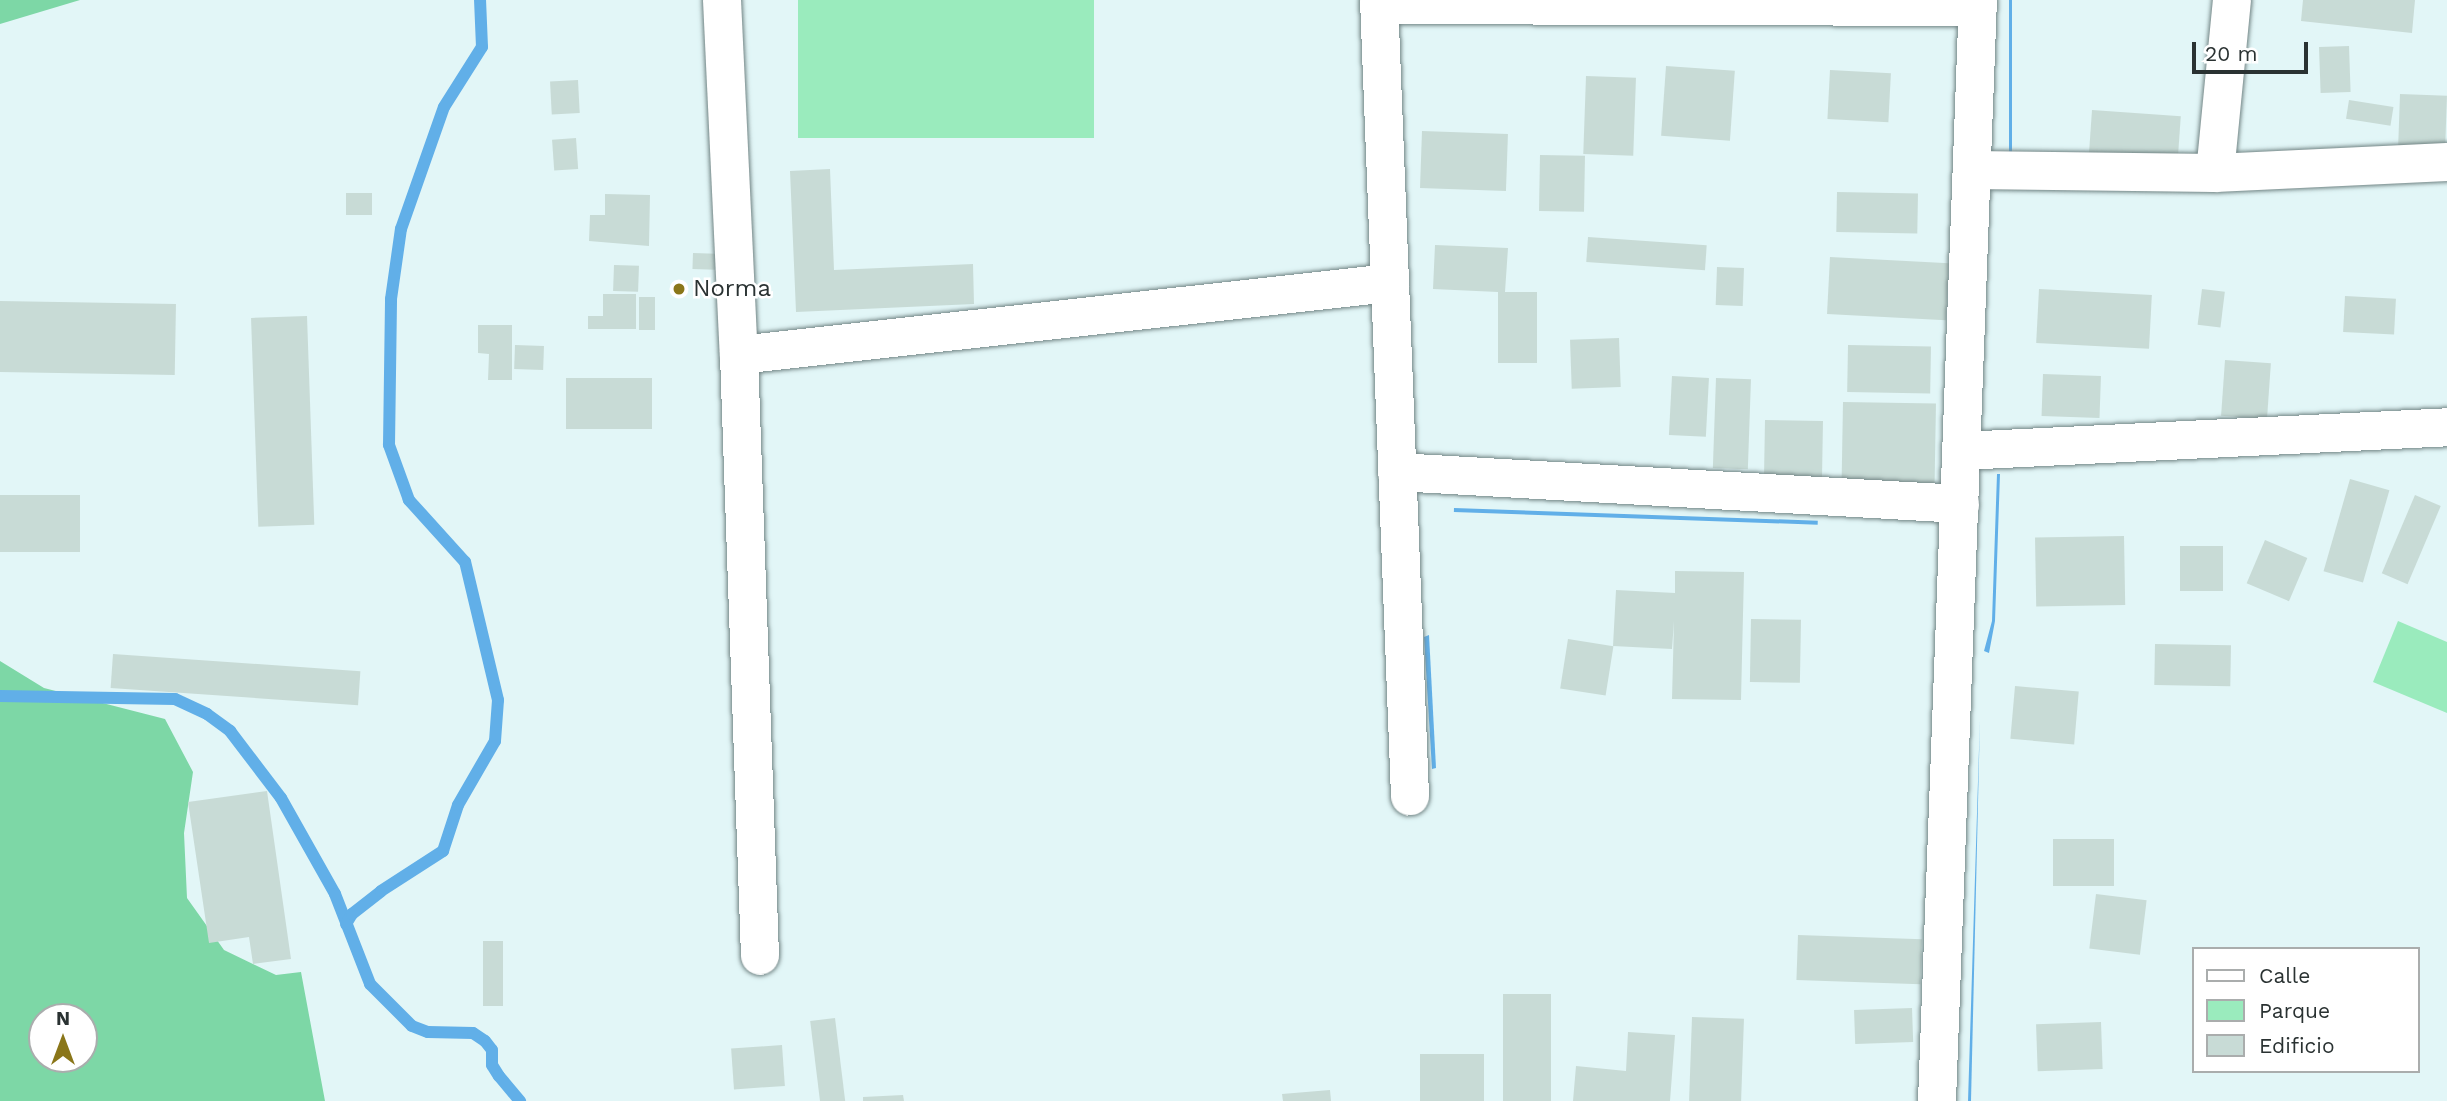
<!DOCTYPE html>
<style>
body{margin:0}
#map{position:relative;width:2447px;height:1101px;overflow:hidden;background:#e2f6f7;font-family:"Work Sans",sans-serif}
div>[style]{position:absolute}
.green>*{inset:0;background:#9aebbd;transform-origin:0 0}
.forest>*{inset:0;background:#7dd7a6}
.water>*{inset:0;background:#61afe8;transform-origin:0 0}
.stream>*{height:12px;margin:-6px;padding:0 6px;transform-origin:6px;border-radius:6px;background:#61afe8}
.building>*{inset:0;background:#c8dbd6;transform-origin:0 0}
.roads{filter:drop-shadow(0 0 2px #728585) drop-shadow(0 0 2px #728585)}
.minor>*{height:38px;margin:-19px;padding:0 19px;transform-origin:19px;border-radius:19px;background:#fff}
.dots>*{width:19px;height:19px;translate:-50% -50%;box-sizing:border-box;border:4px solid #fff;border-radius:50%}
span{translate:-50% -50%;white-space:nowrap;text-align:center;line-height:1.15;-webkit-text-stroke:5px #fff;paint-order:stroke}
.poi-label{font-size:24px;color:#2a3232}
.left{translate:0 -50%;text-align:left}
.legend{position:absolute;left:2192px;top:947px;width:228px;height:126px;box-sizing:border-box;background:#fff;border:2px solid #aaadad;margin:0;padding:9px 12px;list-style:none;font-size:21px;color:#2a3232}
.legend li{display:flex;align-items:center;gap:14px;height:35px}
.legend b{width:35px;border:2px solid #aaadad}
.north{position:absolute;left:28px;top:1003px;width:70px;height:70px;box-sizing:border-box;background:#fff;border:2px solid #aaadad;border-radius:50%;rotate:0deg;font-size:19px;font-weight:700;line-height:28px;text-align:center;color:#2a3232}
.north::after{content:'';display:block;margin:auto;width:24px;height:32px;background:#8a7619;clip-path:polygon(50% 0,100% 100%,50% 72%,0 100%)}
.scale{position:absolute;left:2192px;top:42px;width:116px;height:32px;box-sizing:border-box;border:4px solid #2a3232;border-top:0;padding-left:9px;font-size:21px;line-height:24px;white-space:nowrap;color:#2a3232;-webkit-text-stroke:5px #fff;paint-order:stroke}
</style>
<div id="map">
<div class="green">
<i style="left:798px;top:0;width:296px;height:138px"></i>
<i style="clip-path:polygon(2398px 621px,2447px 642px,2447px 713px,2373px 682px)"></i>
</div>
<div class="forest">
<i style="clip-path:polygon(0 0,80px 0,0 24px)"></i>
<i style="clip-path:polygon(evenodd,0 661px,44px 688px,165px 719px,193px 772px,184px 833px,187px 898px,224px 950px,276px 975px,301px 972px,325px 1101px,0 1101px,0 661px,42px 1017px,84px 1017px,84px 1059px,42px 1059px,42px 1017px)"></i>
</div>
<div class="water">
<i style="left:2009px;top:0;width:3px;height:159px"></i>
<i style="clip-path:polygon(1997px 474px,2000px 474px,1995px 621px,1989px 653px,1984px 651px,1992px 621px)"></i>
<i style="left:1454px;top:508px;width:364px;height:4px;rotate:2deg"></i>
<i style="clip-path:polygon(1429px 635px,1436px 768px,1432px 769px,1424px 637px)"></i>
<i style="clip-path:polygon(1980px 717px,1971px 1101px,1968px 1101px)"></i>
</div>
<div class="stream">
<i style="left:0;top:696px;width:175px;rotate:1deg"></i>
<i style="left:175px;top:699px;width:35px;rotate:25deg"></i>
<i style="left:207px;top:714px;width:29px;rotate:36deg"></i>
<i style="left:230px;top:731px;width:84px;rotate:52.7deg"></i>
<i style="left:281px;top:798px;width:110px;rotate:60.6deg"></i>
<i style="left:335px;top:894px;width:97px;rotate:68.7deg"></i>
<i style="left:370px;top:984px;width:59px;rotate:45deg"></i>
<i style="left:412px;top:1026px;width:17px;rotate:21deg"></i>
<i style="left:428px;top:1032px;width:45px;rotate:1.3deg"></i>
<i style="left:473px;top:1033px;width:14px;rotate:34deg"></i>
<i style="left:485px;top:1041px;width:11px;rotate:52deg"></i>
<i style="left:492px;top:1050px;width:15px;rotate:90deg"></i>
<i style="left:492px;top:1065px;width:13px;rotate:58deg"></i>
<i style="left:499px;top:1076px;width:33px;rotate:50deg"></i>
<i style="left:346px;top:924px;width:12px;rotate:-59deg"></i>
<i style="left:352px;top:914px;width:37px;rotate:-38deg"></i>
<i style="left:381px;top:891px;width:74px;rotate:-32.8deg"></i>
<i style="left:443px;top:851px;width:48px;rotate:-71.9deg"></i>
<i style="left:458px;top:805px;width:74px;rotate:-60deg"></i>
<i style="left:495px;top:741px;width:41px;rotate:-85.8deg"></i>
<i style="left:498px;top:700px;width:142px;rotate:-103.4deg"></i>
<i style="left:465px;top:562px;width:84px;rotate:-132.1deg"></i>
<i style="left:409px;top:500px;width:59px;rotate:-110deg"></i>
<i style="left:389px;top:445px;width:146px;rotate:-89.2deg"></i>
<i style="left:391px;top:299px;width:71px;rotate:-81.9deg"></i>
<i style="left:401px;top:229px;width:129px;rotate:-70.6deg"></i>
<i style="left:444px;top:107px;width:71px;rotate:-57.7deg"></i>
<i style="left:482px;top:47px;width:47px;rotate:-92.4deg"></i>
</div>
<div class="building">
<i style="clip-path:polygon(2303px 0,2415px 0,2412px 33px,2301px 21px)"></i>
<i style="left:2349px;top:46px;width:46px;height:30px;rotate:88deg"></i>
<i style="left:1666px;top:66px;width:69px;height:70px;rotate:4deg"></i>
<i style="left:1830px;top:70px;width:61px;height:49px;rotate:3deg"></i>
<i style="left:1586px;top:76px;width:50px;height:78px;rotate:2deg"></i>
<i style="left:578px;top:80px;width:33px;height:28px;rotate:87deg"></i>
<i style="left:2400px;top:94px;width:47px;height:58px;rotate:2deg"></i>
<i style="left:2349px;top:100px;width:45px;height:19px;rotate:9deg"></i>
<i style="left:2092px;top:110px;width:89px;height:45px;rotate:4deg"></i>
<i style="left:1422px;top:131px;width:86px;height:57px;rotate:2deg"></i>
<i style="left:576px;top:138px;width:31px;height:24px;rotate:86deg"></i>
<i style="left:1540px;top:155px;width:45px;height:56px;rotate:1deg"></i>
<i style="clip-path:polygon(830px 169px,834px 270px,973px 264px,974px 304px,796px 312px,790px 171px)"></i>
<i style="left:1837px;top:192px;width:81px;height:40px;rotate:1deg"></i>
<i style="left:346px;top:193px;width:26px;height:22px"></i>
<i style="clip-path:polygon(605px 194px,650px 195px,649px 246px,589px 241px,590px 215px,605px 215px)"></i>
<i style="left:1588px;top:237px;width:119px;height:25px;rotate:4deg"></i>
<i style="clip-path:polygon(1435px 245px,1508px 248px,1505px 292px,1537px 292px,1537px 363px,1498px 363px,1498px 292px,1433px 289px)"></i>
<i style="left:693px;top:253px;width:23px;height:16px;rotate:2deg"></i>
<i style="left:1830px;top:257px;width:119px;height:57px;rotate:3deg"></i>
<i style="left:614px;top:265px;width:25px;height:26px;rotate:2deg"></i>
<i style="left:1717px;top:267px;width:27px;height:38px;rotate:2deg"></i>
<i style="left:2039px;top:289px;width:113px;height:54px;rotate:3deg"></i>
<i style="left:2202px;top:289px;width:23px;height:36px;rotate:7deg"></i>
<i style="clip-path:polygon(603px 294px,636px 294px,636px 329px,588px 329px,588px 316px,603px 316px)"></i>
<i style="left:2345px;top:296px;width:51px;height:36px;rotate:3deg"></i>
<i style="left:639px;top:297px;width:16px;height:33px"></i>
<i style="left:0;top:301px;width:176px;height:71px;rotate:1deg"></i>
<i style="left:307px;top:316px;width:209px;height:56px;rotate:88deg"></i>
<i style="clip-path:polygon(478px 325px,512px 325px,512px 380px,488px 380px,489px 354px,478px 353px)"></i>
<i style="left:1619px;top:338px;width:49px;height:49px;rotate:88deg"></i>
<i style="left:515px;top:345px;width:29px;height:24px;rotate:2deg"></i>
<i style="left:1848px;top:345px;width:83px;height:47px;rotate:1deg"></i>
<i style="left:2225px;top:360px;width:46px;height:56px;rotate:4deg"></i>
<i style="left:2043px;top:374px;width:58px;height:42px;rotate:2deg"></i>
<i style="left:1672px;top:376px;width:37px;height:59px;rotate:3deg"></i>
<i style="left:566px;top:378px;width:86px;height:51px"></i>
<i style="left:1716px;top:378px;width:35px;height:90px;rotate:2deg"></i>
<i style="left:1843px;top:402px;width:93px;height:80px;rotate:1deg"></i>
<i style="left:1765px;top:420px;width:58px;height:57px;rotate:1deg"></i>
<i style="left:2350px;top:479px;width:41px;height:96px;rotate:16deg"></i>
<i style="left:0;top:495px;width:80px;height:57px"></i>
<i style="left:2415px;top:495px;width:28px;height:85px;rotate:23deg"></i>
<i style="left:2124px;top:536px;width:69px;height:89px;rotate:89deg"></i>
<i style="left:2265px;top:540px;width:46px;height:47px;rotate:23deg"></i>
<i style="left:2180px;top:546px;width:43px;height:45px"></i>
<i style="clip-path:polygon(1675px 571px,1744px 572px,1741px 700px,1672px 699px,1674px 621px,1672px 649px,1613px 646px,1616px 590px,1675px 593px)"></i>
<i style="left:1751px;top:619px;width:50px;height:63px;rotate:1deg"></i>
<i style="left:1568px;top:639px;width:46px;height:50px;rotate:9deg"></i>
<i style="left:2155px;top:644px;width:76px;height:41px;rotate:1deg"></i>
<i style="left:113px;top:654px;width:248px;height:34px;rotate:4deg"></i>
<i style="left:2015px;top:686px;width:64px;height:53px;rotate:5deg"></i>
<i style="clip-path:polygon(267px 791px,291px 959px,253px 964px,249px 937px,209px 943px,188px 802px)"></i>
<i style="left:2053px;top:839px;width:61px;height:47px"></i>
<i style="left:2096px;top:894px;width:51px;height:55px;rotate:7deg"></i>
<i style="left:1798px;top:935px;width:124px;height:45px;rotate:2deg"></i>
<i style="left:483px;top:941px;width:20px;height:65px"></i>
<i style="left:1503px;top:994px;width:48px;height:107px"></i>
<i style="left:1912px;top:1008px;width:34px;height:58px;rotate:88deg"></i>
<i style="left:1692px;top:1017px;width:52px;height:84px;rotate:2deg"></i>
<i style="left:835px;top:1018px;width:84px;height:25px;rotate:83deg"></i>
<i style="left:2101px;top:1022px;width:47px;height:65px;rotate:88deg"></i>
<i style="clip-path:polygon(1628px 1032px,1675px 1035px,1670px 1101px,1573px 1101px,1576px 1066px,1626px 1071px)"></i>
<i style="left:782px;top:1045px;width:41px;height:51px;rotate:86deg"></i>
<i style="left:1420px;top:1054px;width:64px;height:47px"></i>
<i style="clip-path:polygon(1330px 1090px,1331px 1101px,1283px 1101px,1282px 1094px)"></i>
<i style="clip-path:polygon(903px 1095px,904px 1101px,863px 1101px,863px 1097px)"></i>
</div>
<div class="roads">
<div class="minor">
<i style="left:722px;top:0;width:355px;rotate:87.3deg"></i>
<i style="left:739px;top:355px;width:601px;rotate:88deg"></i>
<i style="left:1379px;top:0;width:797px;rotate:87.77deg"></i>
<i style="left:1379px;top:5px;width:599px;rotate:0.19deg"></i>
<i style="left:1972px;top:170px;width:243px;rotate:0.7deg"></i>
<i style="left:2215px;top:173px;width:232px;rotate:-2.7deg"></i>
<i style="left:2215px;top:173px;width:174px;rotate:-84.4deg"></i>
<i style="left:739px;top:355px;width:655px;rotate:-6.31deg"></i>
<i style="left:1962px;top:451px;width:486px;rotate:-2.8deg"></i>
<i style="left:1397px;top:472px;width:564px;rotate:3.25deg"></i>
<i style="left:1937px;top:1101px;width:1102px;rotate:-87.87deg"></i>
</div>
</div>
<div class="dots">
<i style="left:679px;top:289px;background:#8a7619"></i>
</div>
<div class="poi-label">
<span class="left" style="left:693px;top:289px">Norma</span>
</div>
<ul class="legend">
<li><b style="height:9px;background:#fff"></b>Calle</li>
<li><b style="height:19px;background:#9aebbd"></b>Parque</li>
<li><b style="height:19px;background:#c8dbd6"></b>Edificio</li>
</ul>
<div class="north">N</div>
<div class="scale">20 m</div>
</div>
